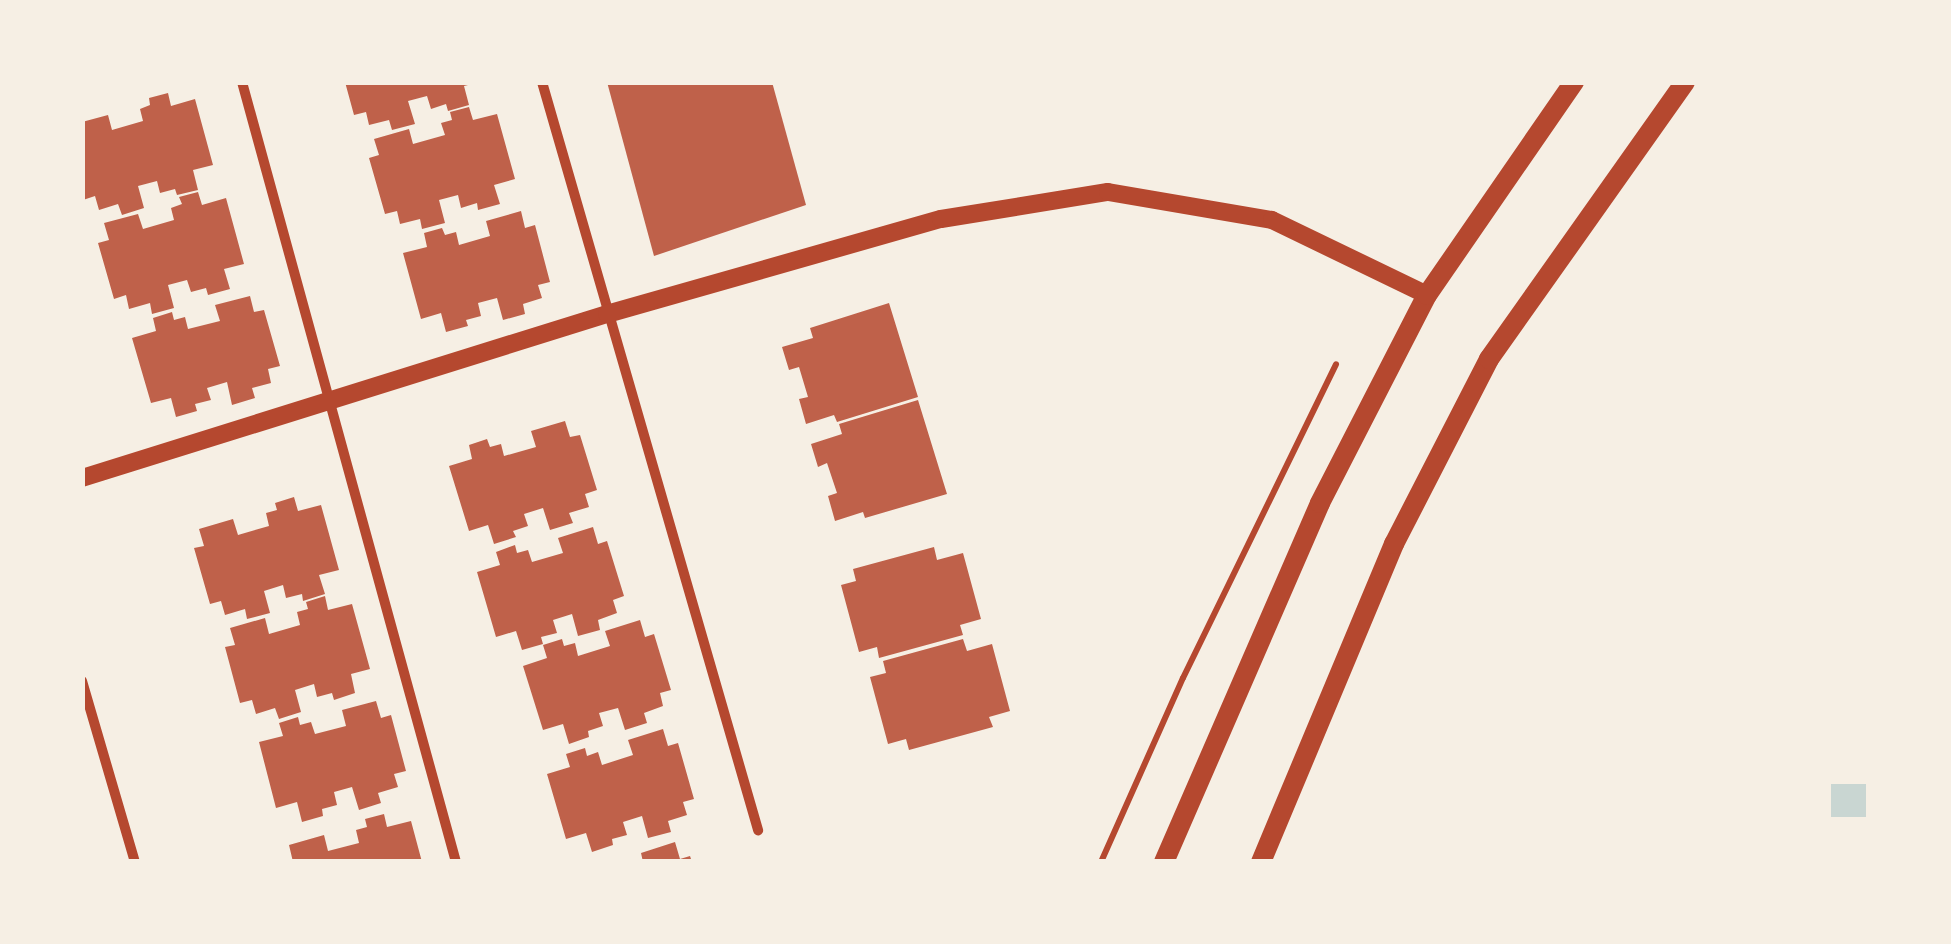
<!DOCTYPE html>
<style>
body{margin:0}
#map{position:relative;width:1951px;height:944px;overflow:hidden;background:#f6efe4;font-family:Jost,sans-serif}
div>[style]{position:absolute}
.water>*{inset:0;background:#c9d6d2;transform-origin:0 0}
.building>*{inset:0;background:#bf614a}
.path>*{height:6px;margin:-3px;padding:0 3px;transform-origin:3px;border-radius:3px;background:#b5482f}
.minor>*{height:10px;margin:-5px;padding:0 5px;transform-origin:5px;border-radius:5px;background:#b5482f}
.tertiary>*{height:18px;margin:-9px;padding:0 9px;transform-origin:9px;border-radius:9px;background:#b5482f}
.secondary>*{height:20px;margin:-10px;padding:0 10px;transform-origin:10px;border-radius:10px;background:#b5482f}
span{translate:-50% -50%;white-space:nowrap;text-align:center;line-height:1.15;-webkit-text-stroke:9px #f6efe4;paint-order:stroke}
.frame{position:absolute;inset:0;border:85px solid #f6efe4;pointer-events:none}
</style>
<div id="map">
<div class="water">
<i style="left:1868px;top:784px;width:33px;height:37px;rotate:90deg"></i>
</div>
<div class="building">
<i style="clip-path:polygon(345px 82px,472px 82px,472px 84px,464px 86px,469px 105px,448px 111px,446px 104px,431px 109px,427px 96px,408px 101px,415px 124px,392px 130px,389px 120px,369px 125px,366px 112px,354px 115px)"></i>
<i style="clip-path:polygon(607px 82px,772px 82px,806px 205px,654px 256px)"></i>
<i style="clip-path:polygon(168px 93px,171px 106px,195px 99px,213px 165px,193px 170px,198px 190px,177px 195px,175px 189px,160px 193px,157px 181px,138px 186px,144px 208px,122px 215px,118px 204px,99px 210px,95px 196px,83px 200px,82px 122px,108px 115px,112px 130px,143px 121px,140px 109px,150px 105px,149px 98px)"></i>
<i style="clip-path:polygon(469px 107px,473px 120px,497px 114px,515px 179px,494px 185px,500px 204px,478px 210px,477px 203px,461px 208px,458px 195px,439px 200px,445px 223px,422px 229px,420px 219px,400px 224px,397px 211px,385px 214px,369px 158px,379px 155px,374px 139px,409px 129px,413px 144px,445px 135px,441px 123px,452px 120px,450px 112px)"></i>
<i style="clip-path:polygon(198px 192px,202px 205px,226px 198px,244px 264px,224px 269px,230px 289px,208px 295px,206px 288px,191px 292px,187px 280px,168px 285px,174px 308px,152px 314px,150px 303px,129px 309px,126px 295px,114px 299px,98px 243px,109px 240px,104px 223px,138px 214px,143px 229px,174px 220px,171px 208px,182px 204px,179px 197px)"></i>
<i style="clip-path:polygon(521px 211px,525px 228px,535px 225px,550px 282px,538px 285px,542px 298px,523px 304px,525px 314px,503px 320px,497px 298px,478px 303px,481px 316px,466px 320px,468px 326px,446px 332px,441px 313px,421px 319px,403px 253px,427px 247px,424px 233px,442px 228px,445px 235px,456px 232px,459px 245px,490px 236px,486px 221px)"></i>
<i style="clip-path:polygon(250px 296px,254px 312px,264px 310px,280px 366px,268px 369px,271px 383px,252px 388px,255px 398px,232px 405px,227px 382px,207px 388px,211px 400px,195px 404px,197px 411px,176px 417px,171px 398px,151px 403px,132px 338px,156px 331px,153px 318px,172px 312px,174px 320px,185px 317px,188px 329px,220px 321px,215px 305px)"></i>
<i style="clip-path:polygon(889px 303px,918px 397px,837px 422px,834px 415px,806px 424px,799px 399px,808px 397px,799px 367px,789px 370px,782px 347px,813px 338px,810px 328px)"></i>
<i style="clip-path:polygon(918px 400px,947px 494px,865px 518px,863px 512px,835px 521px,828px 496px,837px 493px,827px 463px,818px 467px,811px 444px,842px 434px,839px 424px)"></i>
<i style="clip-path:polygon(565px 421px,570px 437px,580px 435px,597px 490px,585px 494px,589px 507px,569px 513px,573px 523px,550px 530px,543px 508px,524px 514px,528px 526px,513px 531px,516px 537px,494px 544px,488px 525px,469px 531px,449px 466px,472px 459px,469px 445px,487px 439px,490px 447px,501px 444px,504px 456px,536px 447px,531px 431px)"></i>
<i style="clip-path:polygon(294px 497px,298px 511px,321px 505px,339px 570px,319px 575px,325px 594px,303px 601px,302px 594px,286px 598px,283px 585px,264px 591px,270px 613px,247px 619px,245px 609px,225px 615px,221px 601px,210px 604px,194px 548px,204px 546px,199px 529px,233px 519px,238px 535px,269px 526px,266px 513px,277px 510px,275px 503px)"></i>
<i style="clip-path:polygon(593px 527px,598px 544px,607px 541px,624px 596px,613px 600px,617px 613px,598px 620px,600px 630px,578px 636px,572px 614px,553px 620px,557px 633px,541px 637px,543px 644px,522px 650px,516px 631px,496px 637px,477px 572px,500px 565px,496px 552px,515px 545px,517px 553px,528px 550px,532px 562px,563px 553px,558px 538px)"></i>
<i style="clip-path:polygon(934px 547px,937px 560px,963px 553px,981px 619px,960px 625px,963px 635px,879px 658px,877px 647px,859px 652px,841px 585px,856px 581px,853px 569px)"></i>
<i style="clip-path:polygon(325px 596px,328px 610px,352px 604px,370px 669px,351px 674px,355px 693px,334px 700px,332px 693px,317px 697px,314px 684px,295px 690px,301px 712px,279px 719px,275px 708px,256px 714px,252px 700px,240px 703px,225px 647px,235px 645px,230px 628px,265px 618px,269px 634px,300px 625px,297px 612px,308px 609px,306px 602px)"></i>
<i style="clip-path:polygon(640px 620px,645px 637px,654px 634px,671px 690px,660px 693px,663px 706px,644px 713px,647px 723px,625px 730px,618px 708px,599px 713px,603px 726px,588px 731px,589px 737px,569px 744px,563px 724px,543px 730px,523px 666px,547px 658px,543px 645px,562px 639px,564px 646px,575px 643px,578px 656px,610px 646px,605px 631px)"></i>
<i style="clip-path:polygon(963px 639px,967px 651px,992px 644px,1010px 711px,989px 717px,993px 727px,909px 750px,906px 739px,888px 744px,870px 677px,886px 673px,883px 661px)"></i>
<i style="clip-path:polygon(376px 701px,381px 718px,391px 715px,406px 771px,394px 774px,398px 787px,378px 793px,381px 803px,359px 810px,352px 787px,334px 792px,337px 805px,322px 809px,323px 816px,302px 822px,297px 802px,276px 808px,259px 742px,283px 736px,279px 723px,298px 717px,300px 725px,311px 722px,315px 734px,346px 726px,342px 710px)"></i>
<i style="clip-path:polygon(663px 729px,668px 746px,678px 743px,694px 799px,683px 802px,687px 815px,668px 821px,671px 832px,648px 838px,642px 816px,623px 822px,627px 835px,612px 839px,613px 845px,592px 852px,586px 833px,566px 839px,547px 774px,570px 767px,566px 754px,585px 748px,587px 756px,598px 752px,602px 765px,633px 755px,628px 740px)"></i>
<i style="clip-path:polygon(384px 814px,387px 827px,411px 821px,422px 862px,293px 862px,289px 845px,324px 835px,328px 851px,359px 843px,356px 830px,367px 827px,365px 819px)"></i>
<i style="clip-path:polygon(675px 842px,680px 859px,690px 856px,692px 862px,643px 862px,641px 853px)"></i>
</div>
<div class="path">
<i style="left:1101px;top:862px;width:201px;rotate:-66deg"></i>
<i style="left:1183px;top:678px;width:349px;rotate:-64deg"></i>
</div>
<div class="minor">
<i style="left:242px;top:82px;width:809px;rotate:74.66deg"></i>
<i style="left:542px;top:82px;width:779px;rotate:73.89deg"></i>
<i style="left:82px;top:681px;width:189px;rotate:73.7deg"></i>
</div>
<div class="tertiary">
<i style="left:82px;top:478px;width:550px;rotate:-17.35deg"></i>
<i style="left:607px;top:314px;width:347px;rotate:-15.9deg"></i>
<i style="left:941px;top:219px;width:169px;rotate:-9.2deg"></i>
<i style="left:1108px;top:192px;width:166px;rotate:9.7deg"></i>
<i style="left:1272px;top:220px;width:172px;rotate:25.8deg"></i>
</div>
<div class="secondary">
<i style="left:1164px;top:862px;width:391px;rotate:-66.5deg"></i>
<i style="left:1320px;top:503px;width:234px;rotate:-62.8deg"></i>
<i style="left:1427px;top:295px;width:259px;rotate:-55.4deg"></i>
<i style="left:1261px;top:862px;width:345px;rotate:-67.3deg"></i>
<i style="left:1394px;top:544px;width:208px;rotate:-62.8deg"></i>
<i style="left:1489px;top:359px;width:339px;rotate:-54.7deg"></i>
</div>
<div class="frame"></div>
</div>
